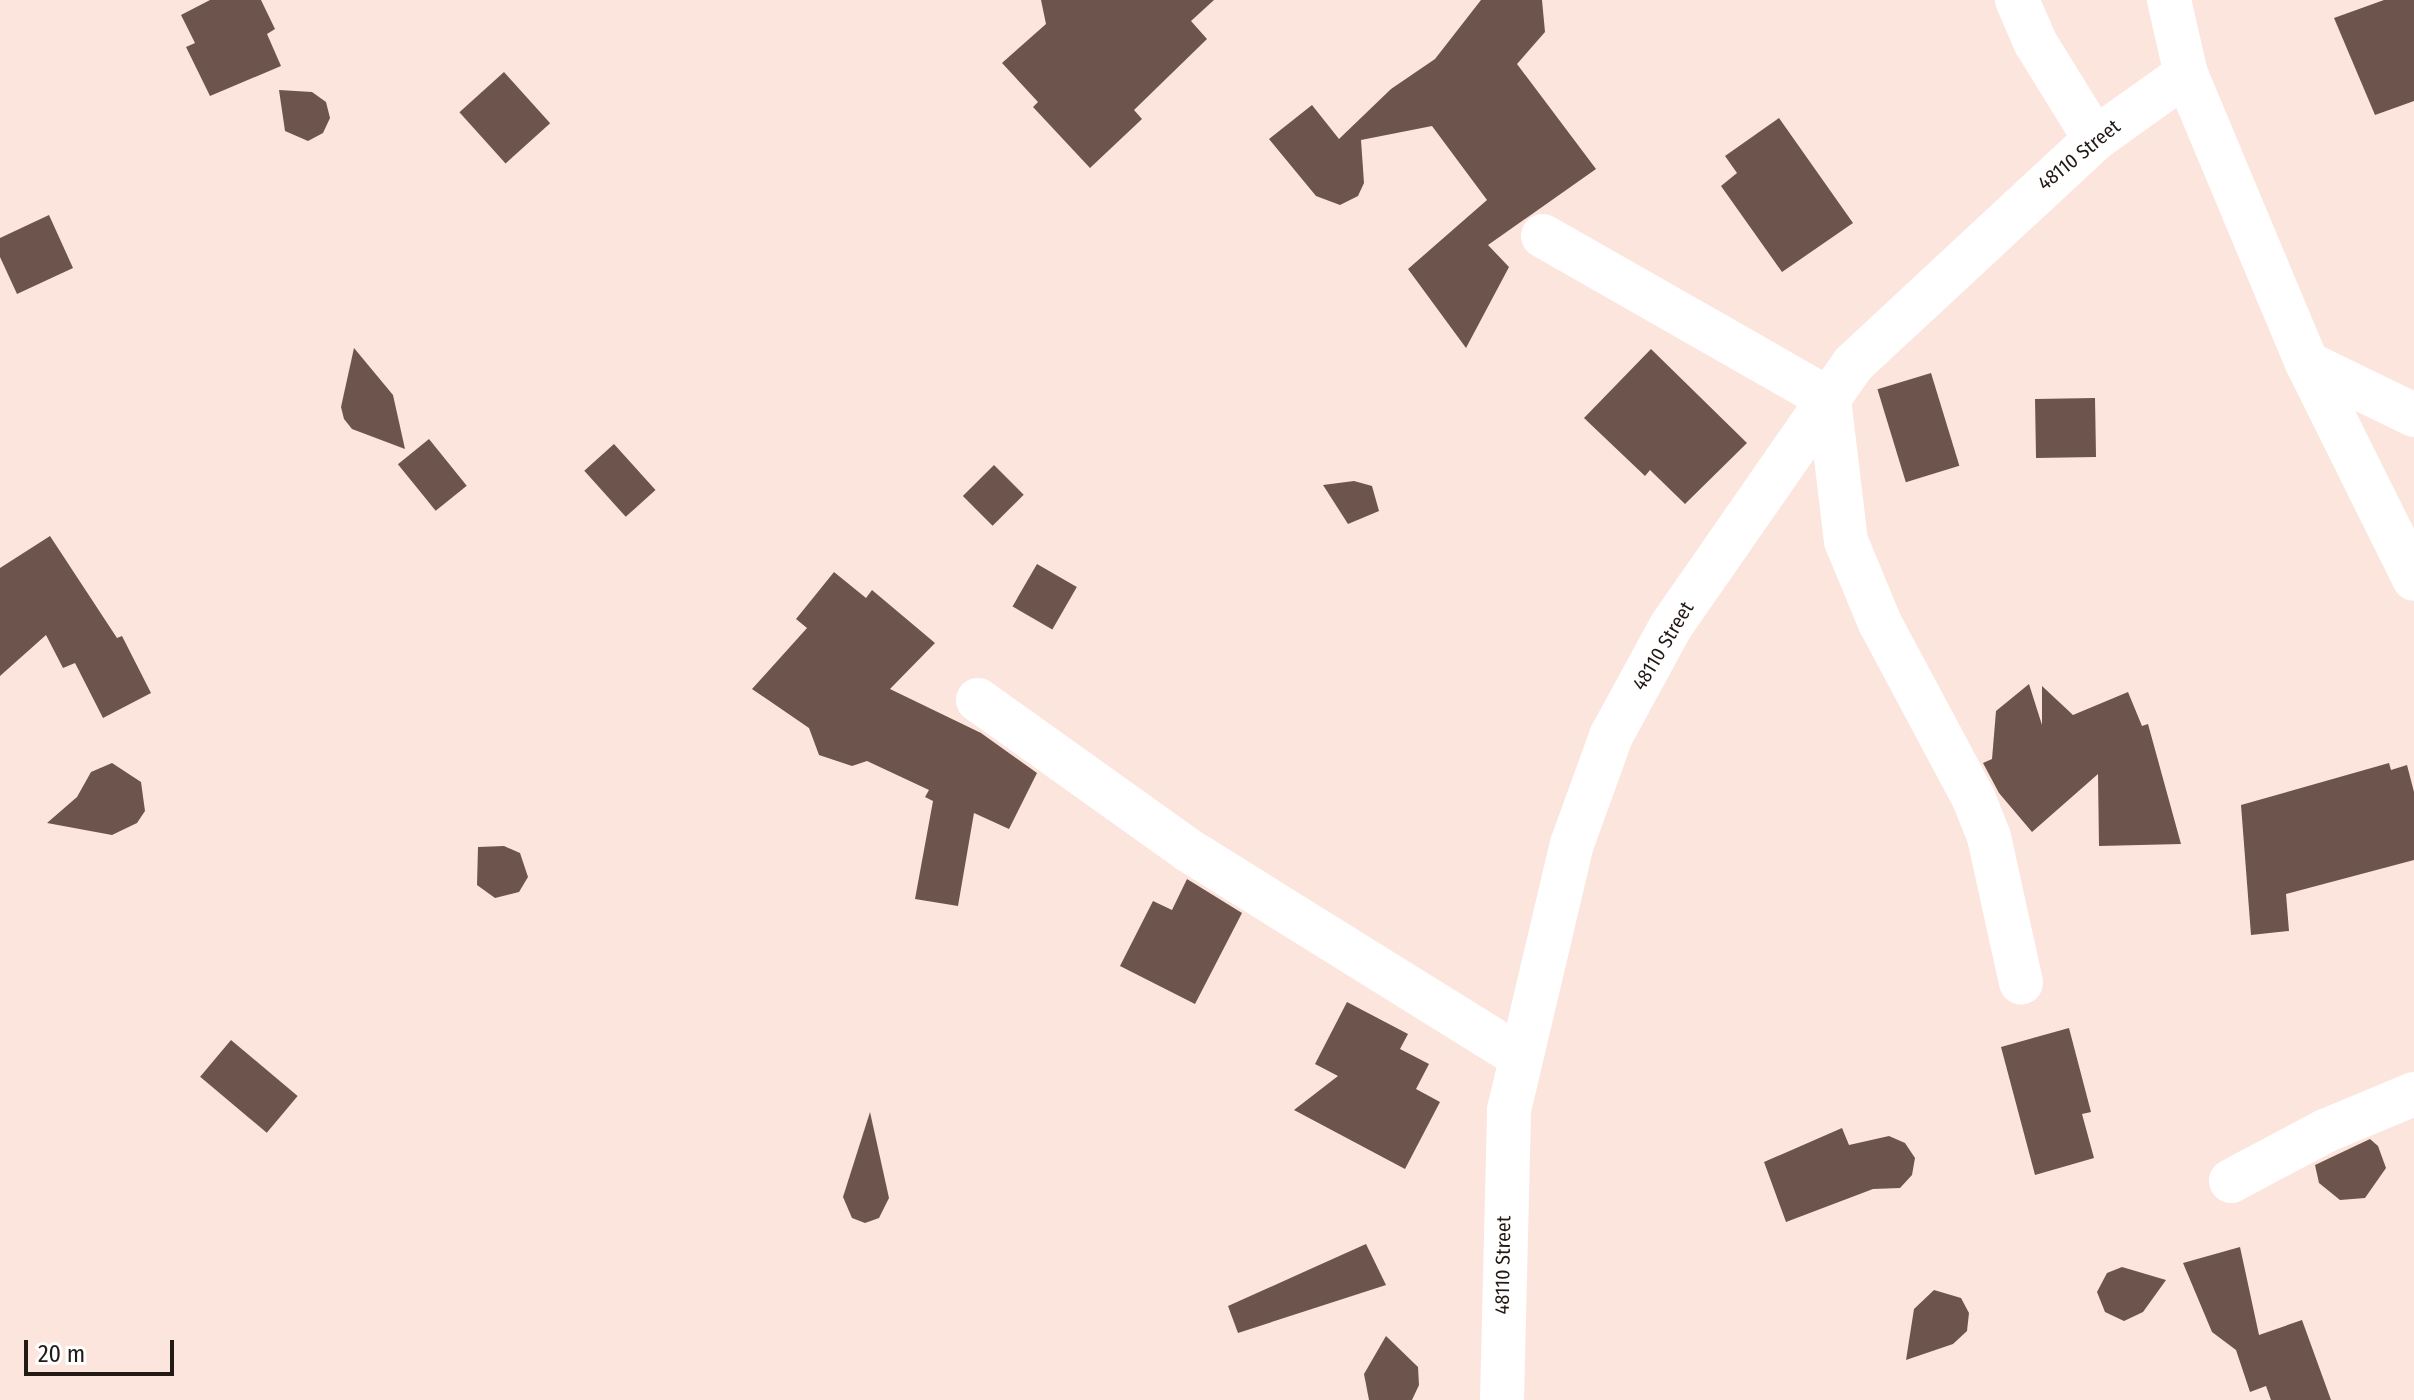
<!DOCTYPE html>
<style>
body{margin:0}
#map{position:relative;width:2414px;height:1400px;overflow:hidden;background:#fce5dd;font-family:"Fira Sans Condensed",sans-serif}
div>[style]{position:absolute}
.building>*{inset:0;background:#6d554d;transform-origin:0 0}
.minor>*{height:44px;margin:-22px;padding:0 22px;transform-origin:22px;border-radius:22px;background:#fff}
span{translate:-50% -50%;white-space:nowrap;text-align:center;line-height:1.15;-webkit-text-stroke:8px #fff;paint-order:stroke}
.street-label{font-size:20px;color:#231915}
.scale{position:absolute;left:24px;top:1340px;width:150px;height:36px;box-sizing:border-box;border:4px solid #231915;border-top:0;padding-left:10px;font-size:24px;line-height:28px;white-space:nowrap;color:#231915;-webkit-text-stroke:6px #fff;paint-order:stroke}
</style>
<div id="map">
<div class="building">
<i style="clip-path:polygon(210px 0,261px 0,275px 29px,267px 34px,281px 66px,210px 96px,186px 47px,195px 43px,181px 15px)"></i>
<i style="clip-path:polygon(1041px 0,1214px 0,1191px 21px,1207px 39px,1134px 110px,1142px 119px,1090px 168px,1033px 107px,1038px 102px,1002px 63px,1046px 24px)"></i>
<i style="clip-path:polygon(1481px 0,1542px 0,1545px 32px,1517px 64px,1596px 169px,1488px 245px,1509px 267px,1466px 348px,1408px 269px,1487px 200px,1432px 126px,1361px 140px,1364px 183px,1358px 196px,1340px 205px,1316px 196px,1269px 139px,1312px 105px,1339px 139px,1391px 89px,1435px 59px)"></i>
<i style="clip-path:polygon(2384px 0,2414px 0,2414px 101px,2375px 115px,2334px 18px)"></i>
<i style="left:504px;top:72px;width:69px;height:60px;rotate:48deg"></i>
<i style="clip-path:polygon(279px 90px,312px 92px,326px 102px,330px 118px,323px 133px,308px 141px,285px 131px)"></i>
<i style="clip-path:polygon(1779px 118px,1853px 223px,1782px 272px,1721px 186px,1737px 173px,1725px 156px)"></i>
<i style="clip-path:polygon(49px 215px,73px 268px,17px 294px,0 257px,0 238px)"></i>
<i style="clip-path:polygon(354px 348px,393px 395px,405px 449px,352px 429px,344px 419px,341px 407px)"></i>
<i style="clip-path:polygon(1651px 349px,1747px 443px,1685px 504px,1650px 470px,1645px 476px,1584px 418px)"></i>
<i style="left:1931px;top:373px;width:97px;height:56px;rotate:73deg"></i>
<i style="left:2095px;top:398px;width:59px;height:60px;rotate:89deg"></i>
<i style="left:429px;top:439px;width:60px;height:40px;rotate:51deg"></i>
<i style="left:614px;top:444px;width:62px;height:40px;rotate:48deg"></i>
<i style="left:994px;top:465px;width:42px;height:44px;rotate:45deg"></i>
<i style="clip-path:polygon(1354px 481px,1372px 486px,1379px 511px,1348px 524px,1323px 485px)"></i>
<i style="clip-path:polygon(50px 536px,117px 638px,122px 636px,151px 693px,103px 718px,75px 663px,63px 668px,46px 635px,0 676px,0 568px)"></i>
<i style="left:1037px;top:564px;width:46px;height:49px;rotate:30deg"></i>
<i style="clip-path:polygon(834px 572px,866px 598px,872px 590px,935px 643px,890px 689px,981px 733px,1037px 773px,1009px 829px,974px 813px,958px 906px,915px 899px,933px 801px,925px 797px,929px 790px,867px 761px,852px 766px,819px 755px,809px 728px,752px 689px,807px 628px,796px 619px)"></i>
<i style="clip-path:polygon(2029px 684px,2042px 725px,2042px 686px,2073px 715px,2128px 692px,2142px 726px,2148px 724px,2181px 844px,2099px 846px,2098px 774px,2032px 832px,1999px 793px,1983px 763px,1992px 759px,1996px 711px)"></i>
<i style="clip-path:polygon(112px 763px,141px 782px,145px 811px,137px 823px,112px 835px,47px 823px,77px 797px,91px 772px)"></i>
<i style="clip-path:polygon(2389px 763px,2391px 770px,2407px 765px,2414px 792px,2414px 860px,2286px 894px,2289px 931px,2251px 935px,2241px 805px)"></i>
<i style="clip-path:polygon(478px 847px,504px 846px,520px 853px,528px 877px,519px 892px,495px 898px,477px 885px)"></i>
<i style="clip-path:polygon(1187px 879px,1242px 913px,1195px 1004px,1120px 966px,1153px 901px,1172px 910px)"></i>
<i style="clip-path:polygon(1347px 1002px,1408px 1034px,1400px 1049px,1429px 1064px,1416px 1089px,1440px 1102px,1405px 1169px,1294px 1110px,1338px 1076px,1315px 1064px)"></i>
<i style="clip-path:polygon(2069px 1028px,2091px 1112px,2082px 1114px,2094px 1158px,2035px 1175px,2001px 1047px)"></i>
<i style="left:231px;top:1040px;width:87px;height:48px;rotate:40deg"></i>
<i style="clip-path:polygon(870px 1112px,889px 1198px,879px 1218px,865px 1223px,852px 1218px,843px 1197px)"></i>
<i style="clip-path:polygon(1842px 1128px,1849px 1145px,1889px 1136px,1905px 1143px,1915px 1158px,1912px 1175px,1900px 1188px,1873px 1189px,1786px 1222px,1764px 1162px)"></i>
<i style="clip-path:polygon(2370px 1139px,2378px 1146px,2386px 1168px,2365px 1198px,2340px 1200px,2319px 1183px,2315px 1165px)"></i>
<i style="clip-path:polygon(1366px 1244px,1386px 1285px,1238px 1333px,1228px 1306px)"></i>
<i style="clip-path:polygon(2240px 1247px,2259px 1335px,2302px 1320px,2331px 1400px,2271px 1400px,2266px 1386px,2250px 1392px,2236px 1350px,2212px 1332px,2183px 1263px)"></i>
<i style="clip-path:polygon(2122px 1267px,2166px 1280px,2143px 1312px,2124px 1321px,2105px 1312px,2097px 1292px,2107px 1273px)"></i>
<i style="clip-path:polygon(1934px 1290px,1961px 1298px,1969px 1313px,1967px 1331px,1953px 1344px,1906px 1360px,1914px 1309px)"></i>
<i style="clip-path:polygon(1386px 1336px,1418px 1367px,1419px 1385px,1412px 1400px,1369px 1400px,1364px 1374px)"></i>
</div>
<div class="minor">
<i style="left:2017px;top:0;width:46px;rotate:66.8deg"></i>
<i style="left:2035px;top:42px;width:114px;rotate:58.3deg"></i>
<i style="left:2169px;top:0;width:76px;rotate:77.1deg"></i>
<i style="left:2186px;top:74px;width:313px;rotate:67.3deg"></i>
<i style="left:2307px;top:363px;width:241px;rotate:63.6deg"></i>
<i style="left:1543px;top:236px;width:329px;rotate:29.7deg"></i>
<i style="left:1829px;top:399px;width:143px;rotate:83.2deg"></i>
<i style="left:1846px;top:541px;width:89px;rotate:67.5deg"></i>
<i style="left:1880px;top:623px;width:200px;rotate:61.9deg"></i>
<i style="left:1974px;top:799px;width:41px;rotate:68.5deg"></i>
<i style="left:1989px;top:837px;width:149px;rotate:77.6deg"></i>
<i style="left:2307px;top:363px;width:119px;rotate:25.9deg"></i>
<i style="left:978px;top:700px;width:258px;rotate:35.5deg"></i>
<i style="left:1188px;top:850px;width:391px;rotate:31.9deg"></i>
<i style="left:2231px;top:1181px;width:106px;rotate:-28deg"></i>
<i style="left:2325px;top:1131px;width:96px;rotate:-22.6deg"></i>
<i style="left:1502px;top:1400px;width:290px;rotate:-88.6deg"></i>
<i style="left:1509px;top:1110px;width:273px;rotate:-76.7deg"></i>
<i style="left:1572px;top:844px;width:115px;rotate:-70.1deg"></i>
<i style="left:1611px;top:736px;width:125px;rotate:-61.4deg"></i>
<i style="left:1671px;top:626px;width:319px;rotate:-55.2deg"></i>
<i style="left:1853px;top:364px;width:330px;rotate:-42.9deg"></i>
<i style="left:2095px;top:139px;width:112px;rotate:-35.5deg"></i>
</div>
<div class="street-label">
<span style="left:2079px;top:155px;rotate:-39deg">48110 Street</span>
<span style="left:1663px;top:646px;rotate:-59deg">48110 Street</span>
<span style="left:1503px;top:1265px;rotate:-89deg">48110 Street</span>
</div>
<div class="scale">20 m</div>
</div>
